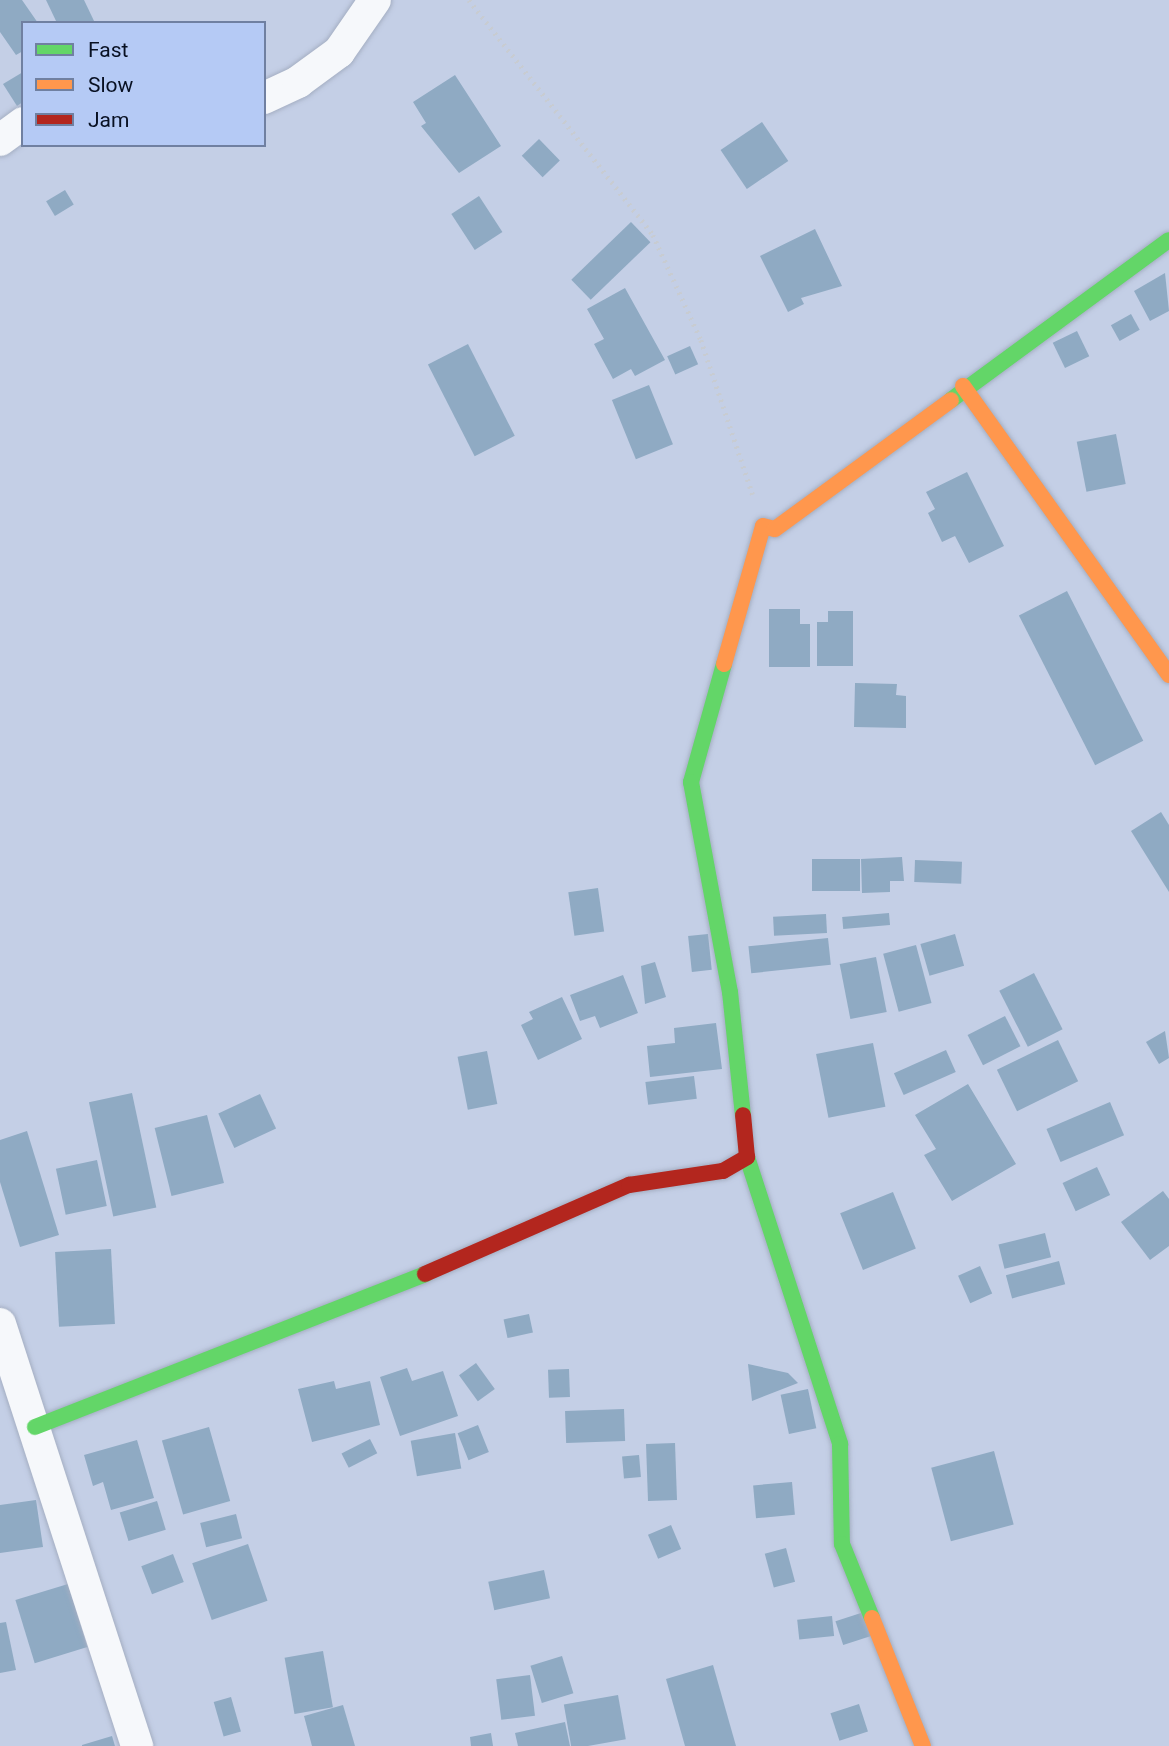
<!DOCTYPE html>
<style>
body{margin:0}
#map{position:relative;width:1169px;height:1746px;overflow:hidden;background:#c4cfe6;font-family:Roboto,sans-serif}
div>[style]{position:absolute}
.building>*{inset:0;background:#8faac3;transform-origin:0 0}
.path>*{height:4.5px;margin-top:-2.25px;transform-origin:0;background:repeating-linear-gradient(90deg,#c8ccd2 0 2px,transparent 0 7px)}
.roads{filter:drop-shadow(0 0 2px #a4aec2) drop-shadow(0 0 2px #a4aec2)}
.street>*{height:32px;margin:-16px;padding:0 16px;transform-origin:16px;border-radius:16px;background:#f6f8fb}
.fast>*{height:16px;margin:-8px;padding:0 8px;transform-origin:8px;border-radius:8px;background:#63d668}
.slow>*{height:16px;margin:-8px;padding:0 8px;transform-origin:8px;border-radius:8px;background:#ff974d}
.jam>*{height:16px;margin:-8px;padding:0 8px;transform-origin:8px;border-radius:8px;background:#b3261e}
span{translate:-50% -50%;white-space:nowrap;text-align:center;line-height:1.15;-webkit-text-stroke:6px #b5caf5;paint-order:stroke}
.legend{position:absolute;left:21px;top:21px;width:245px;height:126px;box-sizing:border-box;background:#b5caf5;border:2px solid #7080a1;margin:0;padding:9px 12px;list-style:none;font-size:21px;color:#081022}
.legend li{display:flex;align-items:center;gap:14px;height:35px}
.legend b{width:35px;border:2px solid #7080a1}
</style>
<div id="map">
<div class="building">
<i style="clip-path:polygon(0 0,22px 0,38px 23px,23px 23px,23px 51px,16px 55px,0 32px)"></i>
<i style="clip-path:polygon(46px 0,84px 0,95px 23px,57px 23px)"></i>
<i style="clip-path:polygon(23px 72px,23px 102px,17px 106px,3px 84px)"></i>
<i style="clip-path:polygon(455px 75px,501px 146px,459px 173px,421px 126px,426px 123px,413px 102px)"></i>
<i style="left:762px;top:122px;width:47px;height:50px;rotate:56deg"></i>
<i style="left:539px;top:139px;width:30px;height:24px;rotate:46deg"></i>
<i style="left:65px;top:190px;width:17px;height:22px;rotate:59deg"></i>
<i style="left:479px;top:196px;width:43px;height:33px;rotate:57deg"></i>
<i style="left:631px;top:222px;width:28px;height:83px;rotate:46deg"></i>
<i style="clip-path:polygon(815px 229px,842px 286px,801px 298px,804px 304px,788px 312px,760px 256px)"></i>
<i style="clip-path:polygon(1165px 273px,1169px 311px,1150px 321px,1134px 291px)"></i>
<i style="clip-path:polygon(625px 288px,665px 360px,635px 376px,631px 369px,613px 379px,594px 344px,604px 339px,587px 309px)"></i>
<i style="left:1131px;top:314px;width:18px;height:23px;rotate:61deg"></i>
<i style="left:1077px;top:331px;width:28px;height:27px;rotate:64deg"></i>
<i style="left:468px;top:344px;width:103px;height:45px;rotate:63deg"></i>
<i style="left:690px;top:346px;width:20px;height:25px;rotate:66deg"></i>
<i style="left:649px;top:385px;width:64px;height:40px;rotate:68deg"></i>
<i style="left:1116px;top:434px;width:51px;height:40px;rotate:79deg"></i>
<i style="clip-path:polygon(967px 472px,1004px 546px,969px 563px,955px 536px,942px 542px,928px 513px,935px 509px,926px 492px)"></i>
<i style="left:1067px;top:591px;width:168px;height:54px;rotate:63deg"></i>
<i style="clip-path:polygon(769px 609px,800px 609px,800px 624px,810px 624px,810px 667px,769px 667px)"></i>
<i style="clip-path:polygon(828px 611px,853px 611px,853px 666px,817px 666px,817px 622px,828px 622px)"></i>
<i style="clip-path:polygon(855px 683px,897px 684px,896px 695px,906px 696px,906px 728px,854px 727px)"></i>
<i style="clip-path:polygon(1161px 812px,1169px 825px,1169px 892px,1131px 831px)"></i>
<i style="clip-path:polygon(902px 857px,904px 881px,890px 881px,890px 892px,862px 893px,861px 859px)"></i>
<i style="left:812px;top:859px;width:48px;height:32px"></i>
<i style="left:915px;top:860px;width:47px;height:22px;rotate:2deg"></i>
<i style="left:598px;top:888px;width:44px;height:30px;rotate:82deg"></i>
<i style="left:889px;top:913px;width:12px;height:47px;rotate:85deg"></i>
<i style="left:826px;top:914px;width:19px;height:53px;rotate:87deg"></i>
<i style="left:708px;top:934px;width:36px;height:20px;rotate:84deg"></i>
<i style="left:955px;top:934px;width:33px;height:36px;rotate:74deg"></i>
<i style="left:828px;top:938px;width:27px;height:80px;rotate:84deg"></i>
<i style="left:916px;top:945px;width:60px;height:34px;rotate:75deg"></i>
<i style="left:876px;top:957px;width:56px;height:37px;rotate:79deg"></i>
<i style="clip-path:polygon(655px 962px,666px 997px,645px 1004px,641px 966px)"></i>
<i style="left:1034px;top:973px;width:63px;height:39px;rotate:63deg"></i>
<i style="clip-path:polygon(623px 975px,638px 1013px,600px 1028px,595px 1016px,580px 1021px,570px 995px)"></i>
<i style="clip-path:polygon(562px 997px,582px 1039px,538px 1060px,521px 1025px,533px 1019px,529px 1012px)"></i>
<i style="left:1005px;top:1016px;width:34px;height:42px;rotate:63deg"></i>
<i style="clip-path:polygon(716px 1023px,722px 1069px,650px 1077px,647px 1046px,675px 1043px,674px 1028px)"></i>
<i style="clip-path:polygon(1165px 1031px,1169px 1058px,1159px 1064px,1146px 1042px)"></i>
<i style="left:1058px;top:1040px;width:46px;height:68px;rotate:64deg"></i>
<i style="left:873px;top:1043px;width:65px;height:58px;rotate:79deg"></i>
<i style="left:946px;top:1050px;width:24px;height:57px;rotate:66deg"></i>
<i style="left:487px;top:1051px;width:54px;height:30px;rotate:79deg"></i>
<i style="left:694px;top:1076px;width:23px;height:49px;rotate:83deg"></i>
<i style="clip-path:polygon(968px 1084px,1016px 1164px,952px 1201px,924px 1155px,936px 1149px,915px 1115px)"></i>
<i style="left:132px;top:1093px;width:117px;height:44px;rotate:78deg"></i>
<i style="left:260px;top:1094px;width:38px;height:46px;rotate:65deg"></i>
<i style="left:1110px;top:1102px;width:36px;height:69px;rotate:67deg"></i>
<i style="left:207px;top:1115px;width:70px;height:54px;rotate:76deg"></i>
<i style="clip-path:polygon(27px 1131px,59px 1235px,20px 1247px,0 1182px,0 1140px)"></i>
<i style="left:97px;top:1160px;width:47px;height:42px;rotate:78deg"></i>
<i style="left:1097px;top:1167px;width:31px;height:38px;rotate:65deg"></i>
<i style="clip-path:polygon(1163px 1191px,1169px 1199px,1169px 1246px,1150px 1260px,1121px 1222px)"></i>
<i style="left:893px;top:1192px;width:61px;height:57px;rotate:68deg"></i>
<i style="left:1045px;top:1233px;width:25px;height:48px;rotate:76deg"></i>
<i style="left:111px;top:1249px;width:75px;height:56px;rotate:87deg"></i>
<i style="left:1059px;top:1261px;width:24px;height:55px;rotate:75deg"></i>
<i style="left:980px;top:1266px;width:30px;height:24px;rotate:66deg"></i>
<i style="left:529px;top:1314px;width:19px;height:26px;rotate:78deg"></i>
<i style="left:476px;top:1363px;width:32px;height:21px;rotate:54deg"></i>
<i style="clip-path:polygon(748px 1364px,788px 1373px,798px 1383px,752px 1401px)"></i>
<i style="clip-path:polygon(407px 1368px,412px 1381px,443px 1371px,458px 1416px,400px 1436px,380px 1377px)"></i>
<i style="left:569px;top:1369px;width:28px;height:21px;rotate:88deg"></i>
<i style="clip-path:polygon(334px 1381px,336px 1389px,370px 1381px,380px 1425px,312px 1442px,298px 1389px)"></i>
<i style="left:808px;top:1389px;width:40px;height:28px;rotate:78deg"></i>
<i style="left:624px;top:1409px;width:32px;height:59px;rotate:88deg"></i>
<i style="left:478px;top:1425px;width:29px;height:22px;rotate:68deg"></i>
<i style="left:209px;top:1427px;width:77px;height:49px;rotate:74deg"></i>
<i style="left:455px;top:1433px;width:36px;height:45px;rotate:80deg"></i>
<i style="left:370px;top:1439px;width:16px;height:32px;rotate:63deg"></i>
<i style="clip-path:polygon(137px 1440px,154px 1498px,111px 1510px,103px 1482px,93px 1486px,84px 1455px)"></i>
<i style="left:675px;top:1443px;width:57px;height:29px;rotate:88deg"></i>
<i style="left:994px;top:1451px;width:76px;height:65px;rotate:75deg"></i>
<i style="left:639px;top:1455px;width:22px;height:17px;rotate:85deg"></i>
<i style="left:792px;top:1482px;width:33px;height:39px;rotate:85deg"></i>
<i style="clip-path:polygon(36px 1500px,43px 1547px,0 1553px,0 1505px)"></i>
<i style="left:157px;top:1501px;width:30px;height:39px;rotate:73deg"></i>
<i style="left:236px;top:1514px;width:25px;height:37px;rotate:76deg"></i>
<i style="left:671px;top:1525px;width:26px;height:25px;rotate:67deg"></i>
<i style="left:248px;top:1544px;width:60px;height:59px;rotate:71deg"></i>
<i style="left:786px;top:1548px;width:35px;height:22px;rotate:75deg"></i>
<i style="left:173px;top:1554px;width:30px;height:34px;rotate:69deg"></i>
<i style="left:544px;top:1570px;width:29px;height:57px;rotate:78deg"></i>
<i style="left:68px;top:1584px;width:66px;height:55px;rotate:73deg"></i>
<i style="left:864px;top:1612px;width:25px;height:30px;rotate:72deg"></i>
<i style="left:832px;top:1616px;width:20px;height:35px;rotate:84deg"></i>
<i style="clip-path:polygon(6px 1622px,16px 1670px,0 1673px,0 1623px)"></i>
<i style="left:323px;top:1651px;width:57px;height:39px;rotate:80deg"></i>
<i style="left:562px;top:1656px;width:39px;height:33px;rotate:73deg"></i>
<i style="clip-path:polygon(713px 1665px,736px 1746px,685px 1746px,666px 1679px)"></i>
<i style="left:530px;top:1675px;width:41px;height:34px;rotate:83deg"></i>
<i style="left:618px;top:1695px;width:45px;height:55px;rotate:80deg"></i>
<i style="left:231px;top:1697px;width:36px;height:18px;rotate:74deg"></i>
<i style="left:859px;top:1704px;width:29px;height:30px;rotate:72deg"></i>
<i style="clip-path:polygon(343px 1705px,355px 1746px,312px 1746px,304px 1716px)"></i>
<i style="clip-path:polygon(565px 1722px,570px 1746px,518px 1746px,515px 1733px)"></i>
<i style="clip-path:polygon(491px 1733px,493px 1746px,471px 1746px,470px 1737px)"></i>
<i style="clip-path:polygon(112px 1736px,115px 1746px,82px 1746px,82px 1745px)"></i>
</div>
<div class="path">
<i style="left:469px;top:0;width:298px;rotate:51.9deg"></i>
<i style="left:653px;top:235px;width:115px;rotate:65.4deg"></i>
<i style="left:701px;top:340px;width:163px;rotate:71.5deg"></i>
</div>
<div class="roads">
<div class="street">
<i style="left:264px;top:98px;width:38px;rotate:-25deg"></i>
<i style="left:298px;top:82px;width:51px;rotate:-36.2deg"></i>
<i style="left:339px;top:52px;width:63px;rotate:-55.3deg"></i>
<i style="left:0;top:140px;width:29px;rotate:-36deg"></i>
<i style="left:0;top:1324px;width:444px;rotate:72deg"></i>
</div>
<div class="fast">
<i style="left:951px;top:400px;width:270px;rotate:-36.3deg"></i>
<i style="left:724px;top:664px;width:123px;rotate:105.6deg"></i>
<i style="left:691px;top:782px;width:214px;rotate:79.5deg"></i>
<i style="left:730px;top:992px;width:124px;rotate:84deg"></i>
<i style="left:747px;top:1157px;width:302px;rotate:72deg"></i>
<i style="left:840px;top:1444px;width:100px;rotate:88.9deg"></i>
<i style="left:842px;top:1544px;width:80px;rotate:67.9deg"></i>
<i style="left:35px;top:1427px;width:419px;rotate:-21.4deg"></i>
</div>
<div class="slow">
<i style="left:963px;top:386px;width:355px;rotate:54.5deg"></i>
<i style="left:724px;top:664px;width:143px;rotate:-74.2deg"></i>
<i style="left:763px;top:526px;width:12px;rotate:14deg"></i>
<i style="left:775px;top:529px;width:218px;rotate:-36.2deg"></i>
<i style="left:872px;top:1618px;width:138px;rotate:68.3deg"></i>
</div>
<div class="jam">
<i style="left:425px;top:1274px;width:223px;rotate:-23.6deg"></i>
<i style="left:629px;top:1185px;width:95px;rotate:-8.5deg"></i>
<i style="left:723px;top:1171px;width:28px;rotate:-30deg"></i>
<i style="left:747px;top:1157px;width:42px;rotate:-95.4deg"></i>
</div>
</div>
<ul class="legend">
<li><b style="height:9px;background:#63d668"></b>Fast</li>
<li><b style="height:9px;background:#ff974d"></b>Slow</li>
<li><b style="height:9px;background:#b3261e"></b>Jam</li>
</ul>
</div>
